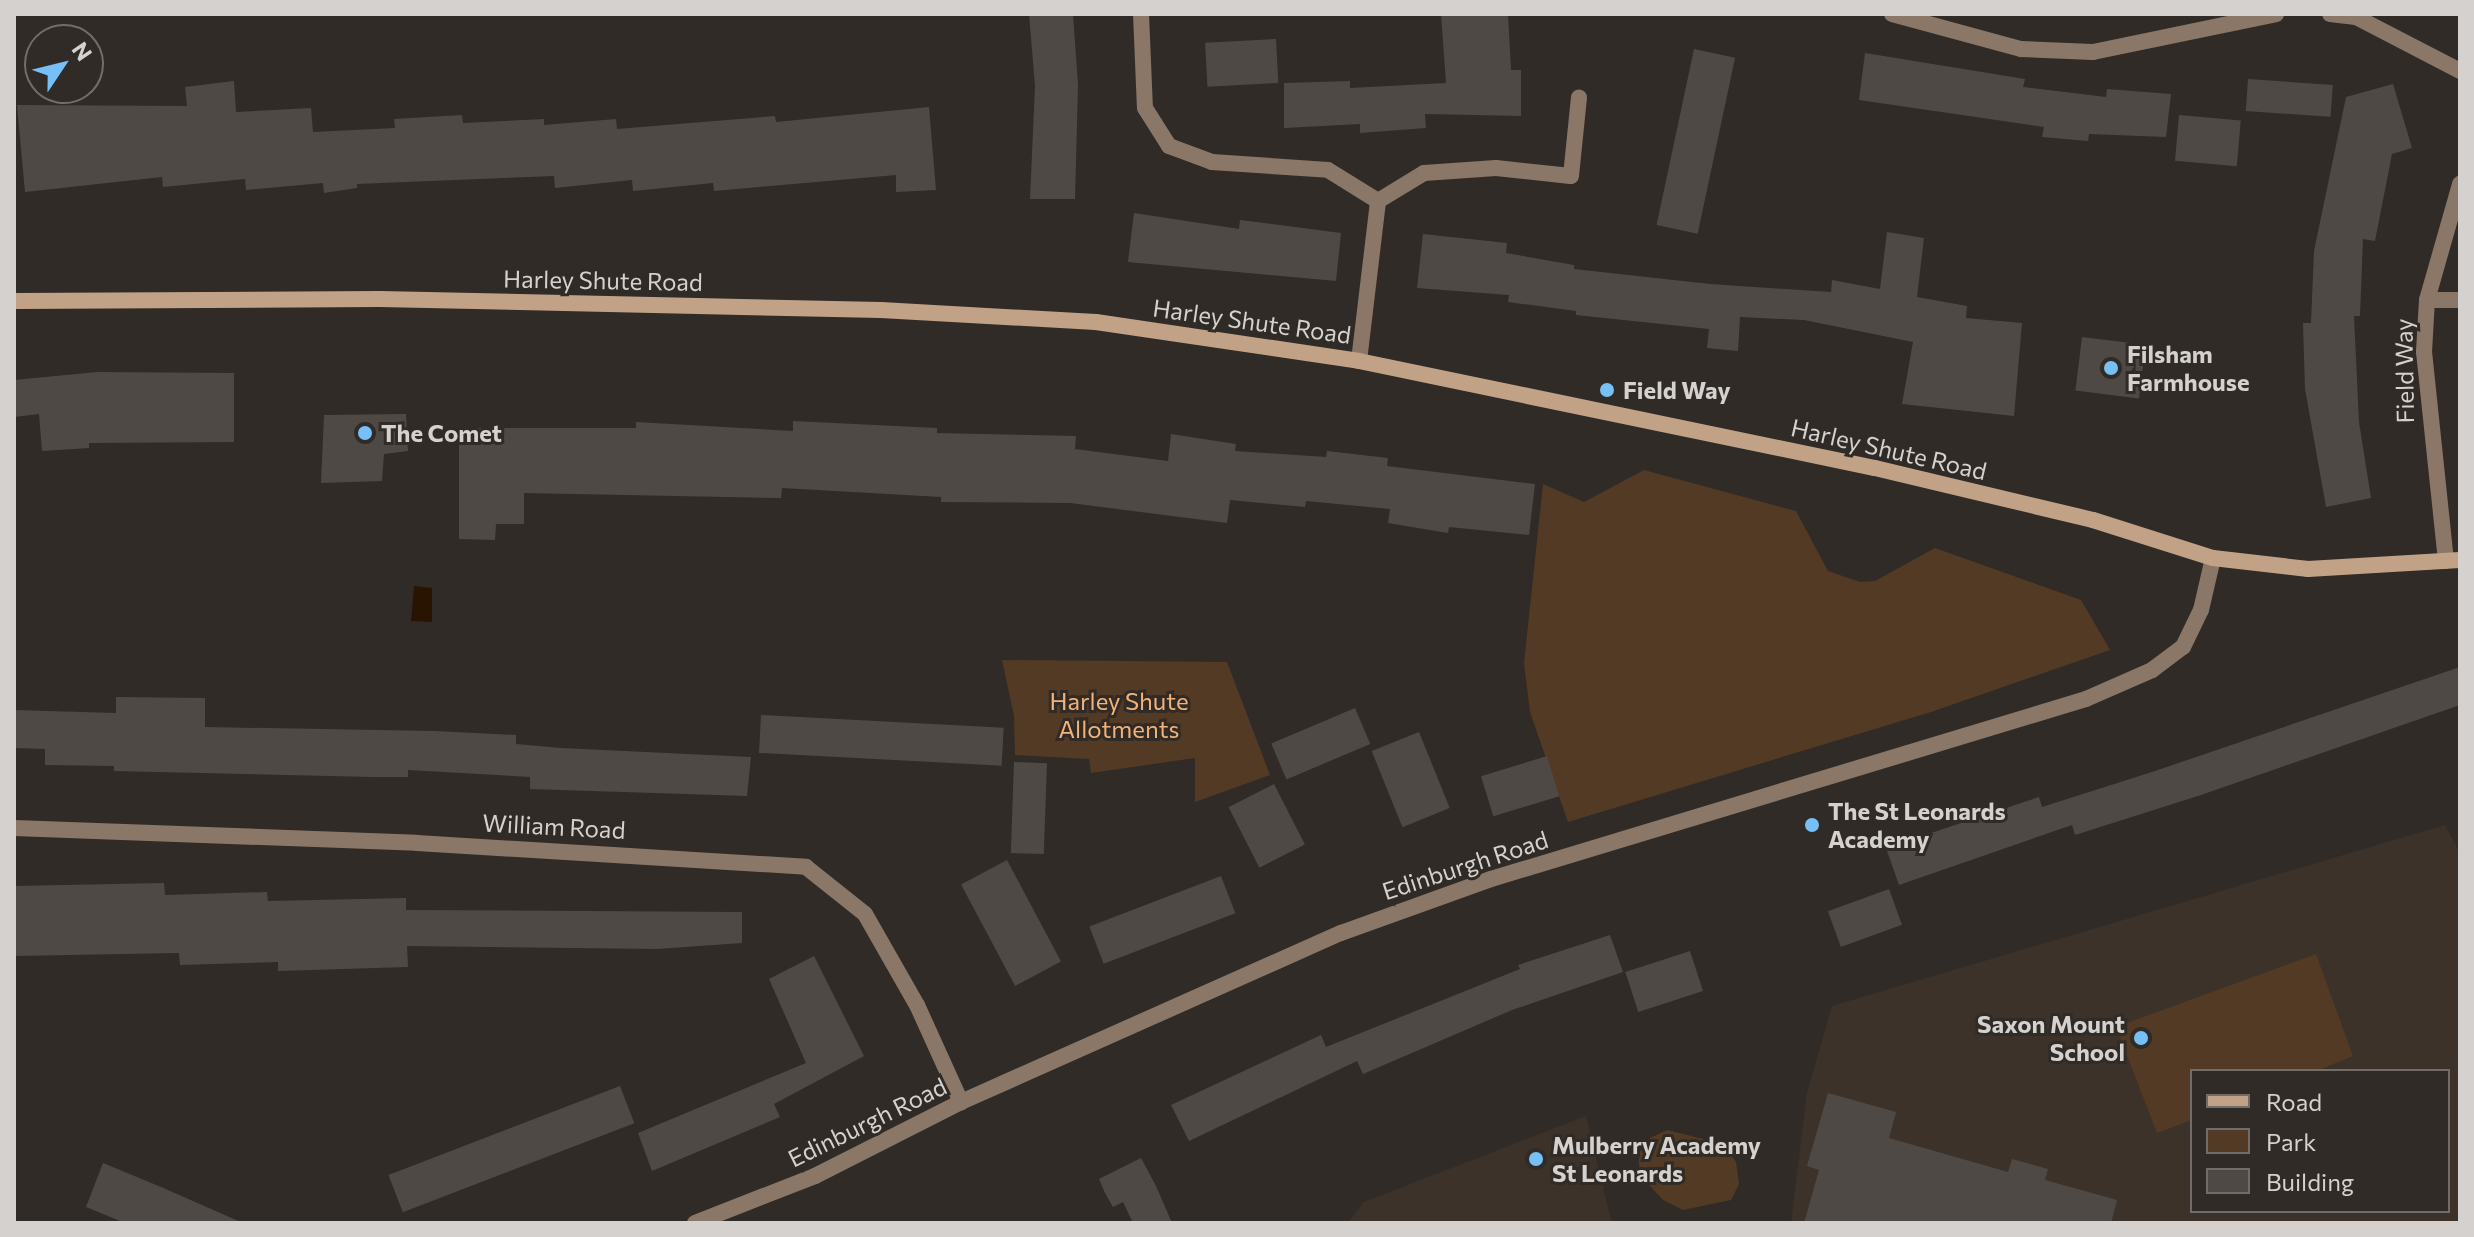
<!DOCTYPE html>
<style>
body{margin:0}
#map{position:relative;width:2474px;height:1237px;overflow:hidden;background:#302b27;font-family:Commissioner,sans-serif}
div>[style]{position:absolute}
.built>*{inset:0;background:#3c322a}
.green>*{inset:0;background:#523a24}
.water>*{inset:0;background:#291402}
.building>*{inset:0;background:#4f4945;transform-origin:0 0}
.street>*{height:16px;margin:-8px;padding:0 8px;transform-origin:8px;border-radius:8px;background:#8b7767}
.secondary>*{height:16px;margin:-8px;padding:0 8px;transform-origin:8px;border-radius:8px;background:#c2a287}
.dots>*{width:22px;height:22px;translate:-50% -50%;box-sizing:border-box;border:4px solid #302b27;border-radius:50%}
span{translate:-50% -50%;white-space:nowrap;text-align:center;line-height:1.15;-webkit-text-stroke:6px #302b27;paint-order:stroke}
.street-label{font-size:24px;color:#d4d1ce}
.poi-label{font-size:24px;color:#d4d1ce;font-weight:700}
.left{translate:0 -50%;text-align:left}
.right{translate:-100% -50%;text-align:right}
.park-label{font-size:24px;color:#f4b277}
.frame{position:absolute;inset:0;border:16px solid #d4d1ce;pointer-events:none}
.legend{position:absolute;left:2190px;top:1069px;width:260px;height:144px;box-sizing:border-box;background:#302b27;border:2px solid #726d6a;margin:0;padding:10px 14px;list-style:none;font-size:24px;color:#d4d1ce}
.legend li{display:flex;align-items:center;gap:16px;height:40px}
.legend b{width:40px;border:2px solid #726d6a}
.north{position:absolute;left:24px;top:24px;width:80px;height:80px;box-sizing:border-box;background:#302b27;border:2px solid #726d6a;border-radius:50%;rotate:55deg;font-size:22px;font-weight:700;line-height:32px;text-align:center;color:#d4d1ce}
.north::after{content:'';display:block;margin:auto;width:28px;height:36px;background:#76c0f7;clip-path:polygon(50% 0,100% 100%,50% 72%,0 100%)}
</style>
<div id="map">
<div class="built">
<i style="clip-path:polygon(evenodd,2445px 825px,2460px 853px,2460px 1223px,1791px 1223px,1807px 1093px,1832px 1006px,2445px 825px,2192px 1071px,2448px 1071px,2448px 1211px,2192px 1211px,2192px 1071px)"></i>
<i style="clip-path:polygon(1586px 1116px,1611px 1220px,1616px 1223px,1348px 1223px,1364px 1202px)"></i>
</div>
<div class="green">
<i style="clip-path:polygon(1644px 470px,1796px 511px,1828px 571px,1860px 582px,1875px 581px,1935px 548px,2081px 600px,2110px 650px,1931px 712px,1568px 822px,1530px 712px,1524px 663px,1543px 484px,1584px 502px)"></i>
<i style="clip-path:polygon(1002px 660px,1227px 662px,1270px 775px,1195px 802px,1195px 758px,1091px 773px,1089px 759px,1015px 755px,1014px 716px)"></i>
<i style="clip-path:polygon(2316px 954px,2353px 1056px,2316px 1071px,2192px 1071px,2192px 1120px,2157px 1133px,2116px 1027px)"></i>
<i style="clip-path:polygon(1667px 1130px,1724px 1144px,1736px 1162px,1739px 1184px,1731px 1200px,1683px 1210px,1663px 1200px,1639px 1174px,1639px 1153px,1650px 1138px)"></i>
</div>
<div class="water">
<i style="clip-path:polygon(414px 586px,432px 588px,432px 622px,411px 621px)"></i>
</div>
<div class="building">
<i style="clip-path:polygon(1029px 14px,1073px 14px,1078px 85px,1075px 199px,1030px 199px,1035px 86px)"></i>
<i style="clip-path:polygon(1441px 14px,1508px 14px,1511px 70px,1521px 70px,1521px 116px,1425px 114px,1426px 128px,1360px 133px,1360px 124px,1284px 128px,1284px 83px,1350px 81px,1350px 88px,1446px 83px)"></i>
<i style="left:1276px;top:39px;width:44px;height:71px;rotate:87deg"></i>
<i style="left:1694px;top:49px;width:42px;height:180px;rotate:12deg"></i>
<i style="clip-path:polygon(1865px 53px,2025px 79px,2023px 87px,2106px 97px,2107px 89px,2171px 94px,2166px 137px,2089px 134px,2088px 141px,2042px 137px,2044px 127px,1859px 100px)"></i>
<i style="left:2248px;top:79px;width:85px;height:32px;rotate:4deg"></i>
<i style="clip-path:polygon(234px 81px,236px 112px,311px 108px,313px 132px,395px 128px,394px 119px,462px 115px,463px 123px,544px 119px,544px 125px,616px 119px,617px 129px,775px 116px,776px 122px,929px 107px,936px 190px,896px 192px,896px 175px,714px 191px,713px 183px,633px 191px,632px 180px,555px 188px,554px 176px,357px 184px,357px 188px,324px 193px,323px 183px,246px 190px,245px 179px,163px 187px,162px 177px,25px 192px,17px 105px,187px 106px,185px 87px)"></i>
<i style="clip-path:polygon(2393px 84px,2412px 148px,2392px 154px,2375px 241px,2363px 239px,2360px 316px,2354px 316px,2359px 422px,2371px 498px,2326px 507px,2305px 389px,2303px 323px,2311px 323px,2314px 251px,2346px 97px)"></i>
<i style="left:2179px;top:115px;width:62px;height:46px;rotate:5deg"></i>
<i style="clip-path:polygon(1134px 213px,1239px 229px,1240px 220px,1341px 233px,1336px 281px,1128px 262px)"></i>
<i style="clip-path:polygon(1887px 232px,1924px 238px,1917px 297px,1967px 306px,1966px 318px,2022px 323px,2014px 416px,1902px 404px,1913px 342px,1804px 320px,1740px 317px,1738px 351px,1707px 348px,1709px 329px,1576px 315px,1576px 311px,1508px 302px,1509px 295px,1417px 288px,1423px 234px,1507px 243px,1506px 253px,1574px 265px,1574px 269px,1710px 284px,1831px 292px,1832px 280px,1880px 289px)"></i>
<i style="left:2082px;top:337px;width:64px;height:54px;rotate:7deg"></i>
<i style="clip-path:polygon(97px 372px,234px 373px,234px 442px,89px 443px,89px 448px,42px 451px,39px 414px,14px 417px,14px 380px)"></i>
<i style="clip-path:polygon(406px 414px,408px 451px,384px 454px,382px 481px,321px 483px,324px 415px)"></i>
<i style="clip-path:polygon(793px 421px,937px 428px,937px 433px,1076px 436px,1075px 449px,1168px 461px,1171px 434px,1236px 444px,1235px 451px,1326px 457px,1327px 451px,1388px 458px,1387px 466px,1535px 484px,1529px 535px,1449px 527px,1448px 533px,1388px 523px,1390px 509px,1306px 501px,1305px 507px,1230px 500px,1227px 523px,1070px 503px,941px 502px,941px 497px,782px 488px,781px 498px,524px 493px,524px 524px,496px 524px,495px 540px,459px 539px,459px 428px,636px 428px,636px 422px,793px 431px)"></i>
<i style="clip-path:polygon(2460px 667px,2460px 705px,2201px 795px,2075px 835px,2072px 825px,1899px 885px,1886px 848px,2039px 797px,2042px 807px,2155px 771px)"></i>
<i style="clip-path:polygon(116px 697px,205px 698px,205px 727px,435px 731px,516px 735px,516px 744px,561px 748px,751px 757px,747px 796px,530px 789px,530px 777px,408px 770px,408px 777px,372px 777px,114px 771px,114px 766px,45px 765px,45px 749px,14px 748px,14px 710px,116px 713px)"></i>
<i style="left:1355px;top:708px;width:39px;height:91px;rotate:67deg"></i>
<i style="left:761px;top:715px;width:243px;height:38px;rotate:3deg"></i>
<i style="left:1419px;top:732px;width:82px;height:51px;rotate:68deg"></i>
<i style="left:1547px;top:756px;width:42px;height:69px;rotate:73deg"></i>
<i style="left:1014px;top:762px;width:33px;height:91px;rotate:2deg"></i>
<i style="left:1274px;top:784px;width:68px;height:51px;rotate:63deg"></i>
<i style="left:1007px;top:860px;width:115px;height:52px;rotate:62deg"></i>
<i style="left:1221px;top:876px;width:40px;height:141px;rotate:69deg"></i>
<i style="clip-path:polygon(164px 883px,165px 895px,267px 892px,268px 901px,406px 898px,406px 910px,742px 912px,742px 943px,657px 949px,407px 946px,408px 967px,278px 971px,278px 962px,180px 965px,179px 953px,14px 956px,14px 886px)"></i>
<i style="left:1889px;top:889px;width:38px;height:65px;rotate:70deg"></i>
<i style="clip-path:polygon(1610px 935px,1623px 972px,1512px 1010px,1363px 1074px,1357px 1061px,1189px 1141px,1171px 1105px,1321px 1035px,1326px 1047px,1520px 969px,1518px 965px)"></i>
<i style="left:1690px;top:951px;width:42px;height:68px;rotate:72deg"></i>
<i style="clip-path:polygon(814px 956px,864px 1056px,774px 1104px,780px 1117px,652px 1171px,638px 1133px,806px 1063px,769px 979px)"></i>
<i style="left:620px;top:1086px;width:40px;height:248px;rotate:69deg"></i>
<i style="clip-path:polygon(1828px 1093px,1896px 1112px,1889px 1138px,2008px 1172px,2012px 1159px,2048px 1169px,2045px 1180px,2117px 1200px,2111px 1223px,1804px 1223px,1819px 1170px,1807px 1166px)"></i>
<i style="clip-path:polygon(1141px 1158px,1156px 1186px,1172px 1223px,1133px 1223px,1123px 1202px,1113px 1207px,1105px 1193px,1099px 1179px)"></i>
<i style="clip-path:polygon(103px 1163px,161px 1187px,243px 1223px,125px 1223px,86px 1207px)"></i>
</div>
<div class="street">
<i style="left:1141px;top:14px;width:94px;rotate:87.6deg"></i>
<i style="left:1145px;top:108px;width:45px;rotate:57.7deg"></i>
<i style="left:1169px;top:146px;width:46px;rotate:20.4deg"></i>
<i style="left:1212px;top:162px;width:116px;rotate:3.9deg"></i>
<i style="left:1328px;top:170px;width:59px;rotate:31.8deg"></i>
<i style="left:1378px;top:201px;width:54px;rotate:-31.3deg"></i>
<i style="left:1424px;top:173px;width:72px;rotate:-4deg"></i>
<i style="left:1496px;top:168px;width:75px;rotate:6.1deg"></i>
<i style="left:1571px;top:176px;width:79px;rotate:-84.2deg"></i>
<i style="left:1892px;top:14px;width:134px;rotate:15.2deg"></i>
<i style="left:2021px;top:49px;width:72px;rotate:2.4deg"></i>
<i style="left:2093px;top:52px;width:187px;rotate:-11.7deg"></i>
<i style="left:2330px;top:14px;width:26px;rotate:7deg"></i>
<i style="left:2356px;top:17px;width:117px;rotate:27.4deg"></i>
<i style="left:2427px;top:300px;width:33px"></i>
<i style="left:1359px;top:361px;width:161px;rotate:-83.2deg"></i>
<i style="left:2446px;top:561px;width:210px;rotate:-96deg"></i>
<i style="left:2424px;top:352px;width:52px;rotate:-86.7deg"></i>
<i style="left:2427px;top:300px;width:121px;rotate:-74.1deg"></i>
<i style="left:14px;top:828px;width:403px;rotate:2.1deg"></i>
<i style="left:417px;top:843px;width:390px;rotate:3.5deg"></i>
<i style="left:806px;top:867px;width:75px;rotate:38.5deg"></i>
<i style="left:865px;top:914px;width:105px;rotate:60.3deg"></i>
<i style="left:917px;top:1005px;width:107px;rotate:65.6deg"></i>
<i style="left:695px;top:1223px;width:129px;rotate:-21.4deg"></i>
<i style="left:815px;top:1176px;width:164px;rotate:-26.9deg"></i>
<i style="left:961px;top:1102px;width:416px;rotate:-24deg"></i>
<i style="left:1341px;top:933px;width:159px;rotate:-19.8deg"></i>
<i style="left:1491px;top:879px;width:622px;rotate:-16.83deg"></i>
<i style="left:2086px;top:699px;width:72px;rotate:-23.7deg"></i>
<i style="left:2152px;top:670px;width:39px;rotate:-37deg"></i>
<i style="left:2183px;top:647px;width:41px;rotate:-64.1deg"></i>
<i style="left:2201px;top:610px;width:53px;rotate:-77deg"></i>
</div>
<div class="secondary">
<i style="left:14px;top:301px;width:366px;rotate:-0.3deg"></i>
<i style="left:380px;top:299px;width:501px;rotate:1.26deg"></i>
<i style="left:881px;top:310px;width:215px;rotate:3.2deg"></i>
<i style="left:1096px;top:322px;width:266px;rotate:8.4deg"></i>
<i style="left:1359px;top:361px;width:527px;rotate:11.72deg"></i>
<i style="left:1875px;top:468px;width:224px;rotate:13.4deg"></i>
<i style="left:2093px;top:520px;width:126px;rotate:17.6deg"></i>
<i style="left:2213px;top:558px;width:96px;rotate:6.6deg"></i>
<i style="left:2308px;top:569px;width:152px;rotate:-3.4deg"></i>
</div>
<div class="dots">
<i style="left:2111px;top:368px;background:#76c0f7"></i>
<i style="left:1607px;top:390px;background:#76c0f7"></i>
<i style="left:365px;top:433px;background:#76c0f7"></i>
<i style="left:1812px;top:825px;background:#76c0f7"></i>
<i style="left:2141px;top:1038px;background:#76c0f7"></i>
<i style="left:1536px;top:1159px;background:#76c0f7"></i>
</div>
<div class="street-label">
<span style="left:603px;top:280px;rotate:1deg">Harley Shute Road</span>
<span style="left:1252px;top:321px;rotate:8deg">Harley Shute Road</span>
<span style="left:2404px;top:371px;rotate:-91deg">Field Way</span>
<span style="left:1889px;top:449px;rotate:13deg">Harley Shute Road</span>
<span style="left:554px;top:826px;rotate:3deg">William Road</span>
<span style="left:1465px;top:865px;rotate:-18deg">Edinburgh Road</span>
<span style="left:867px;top:1122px;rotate:-26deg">Edinburgh Road</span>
</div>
<div class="poi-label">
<span class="left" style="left:2127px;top:368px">Filsham<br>Farmhouse</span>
<span class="left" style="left:1623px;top:390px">Field Way</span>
<span class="left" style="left:381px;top:433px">The Comet</span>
<span class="left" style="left:1828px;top:825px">The St Leonards<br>Academy</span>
<span class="right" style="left:2125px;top:1038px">Saxon Mount<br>School</span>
<span class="left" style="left:1552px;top:1159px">Mulberry Academy<br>St Leonards</span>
</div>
<div class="park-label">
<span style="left:1119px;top:715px">Harley Shute<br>Allotments</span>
</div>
<div class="frame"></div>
<ul class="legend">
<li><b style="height:10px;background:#c2a287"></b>Road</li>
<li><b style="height:22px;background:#523a24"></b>Park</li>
<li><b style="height:22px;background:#4f4945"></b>Building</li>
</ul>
<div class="north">N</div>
</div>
